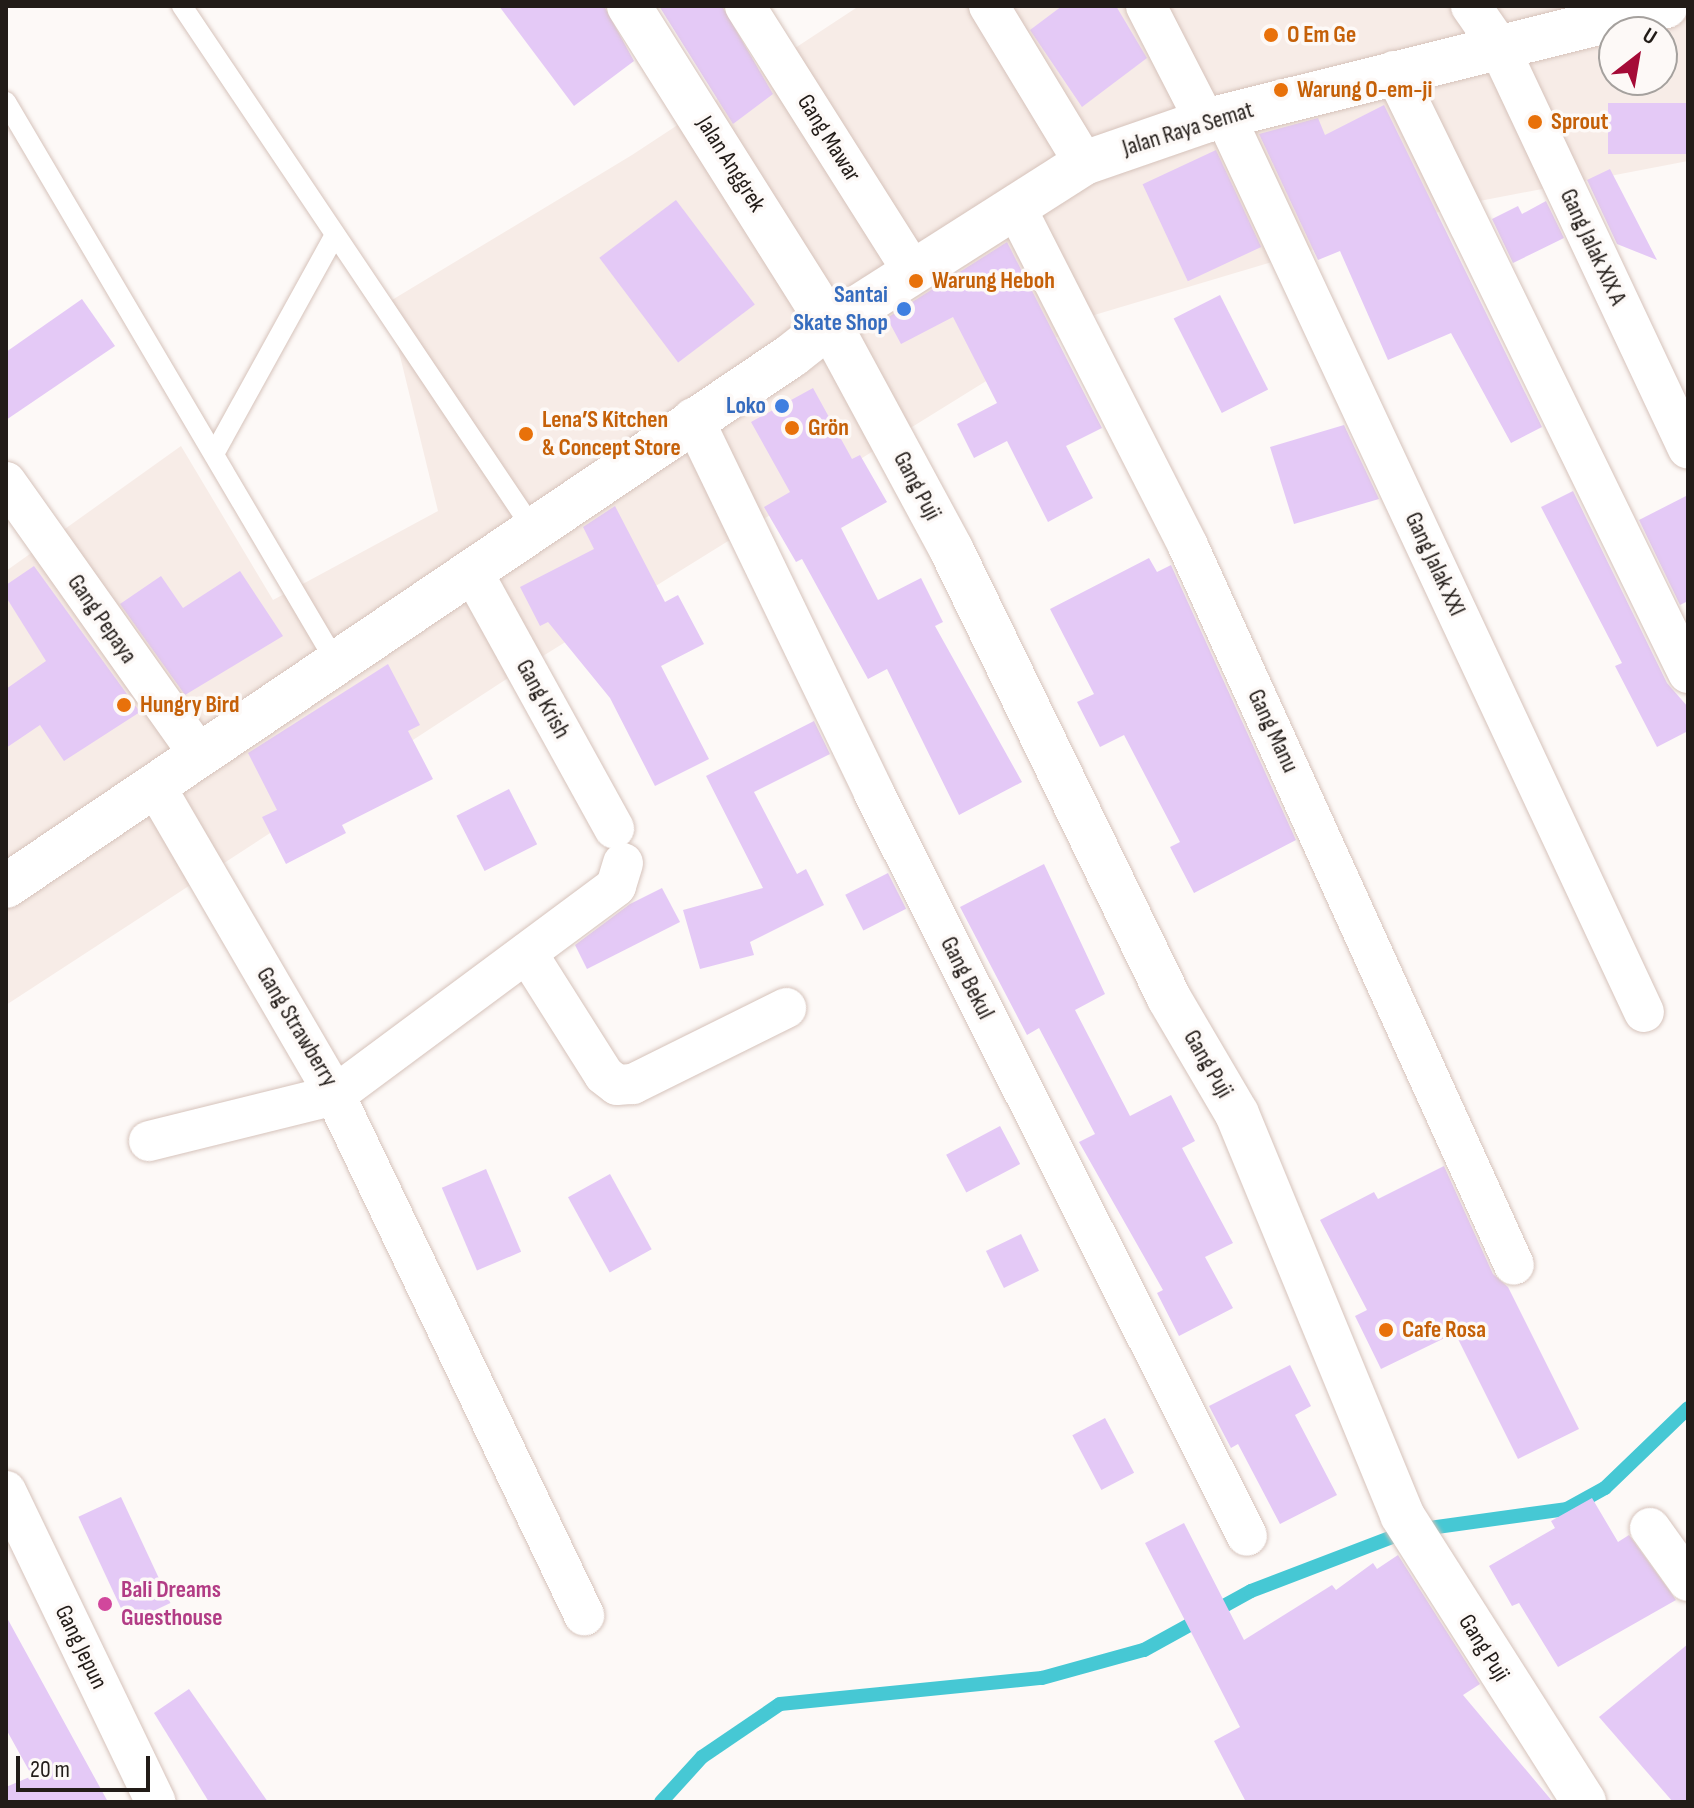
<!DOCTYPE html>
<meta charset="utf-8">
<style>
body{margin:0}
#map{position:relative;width:1694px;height:1808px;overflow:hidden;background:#fdf9f7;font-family:"Sofia Sans Condensed",sans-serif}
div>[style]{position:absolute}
.built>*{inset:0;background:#f7ece7}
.stream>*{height:14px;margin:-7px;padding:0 7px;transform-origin:7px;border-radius:7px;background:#46c8d4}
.building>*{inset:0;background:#e4c9f6;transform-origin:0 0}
.roads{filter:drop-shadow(0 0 2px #d6c3bb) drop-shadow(0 0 2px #d6c3bb)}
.lane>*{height:20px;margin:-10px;padding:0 10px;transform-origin:10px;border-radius:10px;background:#fff}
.street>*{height:40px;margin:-20px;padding:0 20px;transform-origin:20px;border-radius:20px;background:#fff}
.secondary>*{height:44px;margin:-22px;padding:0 22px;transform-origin:22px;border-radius:22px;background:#fff}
.dots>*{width:22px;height:22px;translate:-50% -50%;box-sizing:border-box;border:4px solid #fdf9f7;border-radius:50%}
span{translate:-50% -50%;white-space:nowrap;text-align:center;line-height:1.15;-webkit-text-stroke:7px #fdf9f7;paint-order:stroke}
.food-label{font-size:24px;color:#c56008;font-weight:700}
.left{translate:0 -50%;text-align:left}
.street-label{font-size:24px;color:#221c18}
.shop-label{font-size:24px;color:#366cbe;font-weight:700}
.right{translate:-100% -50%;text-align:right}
.hotel-label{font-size:24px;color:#b23c85;font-weight:700}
.frame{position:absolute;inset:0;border:8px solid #221c18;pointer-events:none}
.north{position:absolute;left:1598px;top:16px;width:80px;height:80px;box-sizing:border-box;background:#fdf9f7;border:2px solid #a5a19e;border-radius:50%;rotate:31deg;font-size:22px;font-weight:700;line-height:32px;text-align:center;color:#221c18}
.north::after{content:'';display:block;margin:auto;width:28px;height:36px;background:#a50b37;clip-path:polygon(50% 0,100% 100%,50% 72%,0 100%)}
.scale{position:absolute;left:16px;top:1756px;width:134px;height:36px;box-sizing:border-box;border:4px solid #221c18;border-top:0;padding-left:10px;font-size:24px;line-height:28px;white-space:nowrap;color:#221c18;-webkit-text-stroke:6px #fdf9f7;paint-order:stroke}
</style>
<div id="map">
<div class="built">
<i style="clip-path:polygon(evenodd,859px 6px,1688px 6px,1688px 161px,1469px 203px,1091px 316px,522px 669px,6px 1005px,6px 571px,181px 446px,273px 600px,438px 511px,387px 303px,632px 155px,859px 6px,1614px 32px,1662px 32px,1662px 80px,1614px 80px,1614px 32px)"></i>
</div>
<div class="stream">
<i style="left:661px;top:1802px;width:61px;rotate:-47.7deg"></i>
<i style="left:702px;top:1757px;width:94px;rotate:-34.2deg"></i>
<i style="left:780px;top:1704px;width:263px;rotate:-5.7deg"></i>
<i style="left:1042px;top:1678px;width:106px;rotate:-15.4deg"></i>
<i style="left:1144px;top:1650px;width:122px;rotate:-28.9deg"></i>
<i style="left:1251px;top:1591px;width:168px;rotate:-20.9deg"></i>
<i style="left:1408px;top:1531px;width:161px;rotate:-7.9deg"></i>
<i style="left:1567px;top:1509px;width:43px;rotate:-28.9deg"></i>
<i style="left:1605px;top:1488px;width:115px;rotate:-43.9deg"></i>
</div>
<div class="building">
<i style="clip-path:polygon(499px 6px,604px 6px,634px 61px,574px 106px)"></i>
<i style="clip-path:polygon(659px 6px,722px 6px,773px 94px,733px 124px)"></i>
<i style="clip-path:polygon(1062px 6px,1116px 6px,1147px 58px,1082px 107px,1030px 30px)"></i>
<i style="left:1688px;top:103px;width:51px;height:80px;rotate:90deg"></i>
<i style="clip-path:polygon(1384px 105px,1542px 427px,1511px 443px,1451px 333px,1388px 360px,1340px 251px,1318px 260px,1259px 134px,1318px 118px,1325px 135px)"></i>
<i style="left:1216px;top:150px;width:107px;height:81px;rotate:65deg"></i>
<i style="clip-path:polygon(1610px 169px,1657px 260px,1617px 244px,1587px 180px)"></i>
<i style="left:676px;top:200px;width:131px;height:96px;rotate:53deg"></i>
<i style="clip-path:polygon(1546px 201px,1564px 238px,1513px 263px,1492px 219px,1518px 206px,1522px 214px)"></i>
<i style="clip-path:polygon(1007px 242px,1102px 428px,1066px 446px,1093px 498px,1048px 522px,1007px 441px,974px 458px,957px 424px,997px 403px,953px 317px,901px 344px,887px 318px)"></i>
<i style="left:1220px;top:295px;width:106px;height:52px;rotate:63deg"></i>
<i style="clip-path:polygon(82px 299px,115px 346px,6px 420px,6px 352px)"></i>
<i style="clip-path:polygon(813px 388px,852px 459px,860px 455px,887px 502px,841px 528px,878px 600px,921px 578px,943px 622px,935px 626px,1022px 782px,959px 815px,887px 669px,868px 679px,802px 559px,796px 562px,764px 507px,790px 492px,751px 422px)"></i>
<i style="clip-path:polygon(1344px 425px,1379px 499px,1294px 524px,1270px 447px)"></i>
<i style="clip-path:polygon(1573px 491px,1667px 683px,1688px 707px,1688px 731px,1657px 747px,1615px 666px,1622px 663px,1541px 507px)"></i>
<i style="clip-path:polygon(1688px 495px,1688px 601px,1680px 605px,1639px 520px)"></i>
<i style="clip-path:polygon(615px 506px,665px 602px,678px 595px,704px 644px,661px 666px,709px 759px,655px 786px,610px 698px,548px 622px,540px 626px,520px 587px,594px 549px,583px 527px)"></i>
<i style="clip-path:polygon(1149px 558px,1157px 572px,1171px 565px,1296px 840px,1194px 893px,1170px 847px,1180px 842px,1124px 735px,1100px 747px,1077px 702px,1094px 694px,1050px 609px)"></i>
<i style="clip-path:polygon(34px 566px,140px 712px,64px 761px,40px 725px,6px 748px,6px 689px,46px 661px,6px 597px,6px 585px)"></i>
<i style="clip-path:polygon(240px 571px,283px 636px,185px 695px,120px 604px,161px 576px,183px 608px)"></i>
<i style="clip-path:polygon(388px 664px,420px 725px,408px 731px,433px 779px,342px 825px,346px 833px,286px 864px,262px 817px,277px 810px,248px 753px)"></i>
<i style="clip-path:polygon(814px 721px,830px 754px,754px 792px,797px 874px,806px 869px,824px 905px,750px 942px,754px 955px,700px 969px,683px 910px,763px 888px,706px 776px)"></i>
<i style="left:509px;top:789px;width:62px;height:59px;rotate:63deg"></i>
<i style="clip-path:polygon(1044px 864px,1105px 994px,1075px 1010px,1130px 1116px,1171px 1095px,1195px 1141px,1182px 1148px,1233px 1243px,1205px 1257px,1233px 1308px,1179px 1336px,1157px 1293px,1163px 1290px,1079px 1142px,1095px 1134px,1039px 1028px,1027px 1035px,960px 907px)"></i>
<i style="left:888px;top:873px;width:40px;height:48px;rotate:63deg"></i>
<i style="clip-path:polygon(662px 888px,680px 922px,587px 969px,575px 945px,630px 904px)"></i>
<i style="left:1000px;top:1126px;width:43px;height:61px;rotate:62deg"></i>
<i style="clip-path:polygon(1444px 1166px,1493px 1274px,1508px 1287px,1579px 1429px,1518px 1459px,1455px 1333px,1381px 1369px,1355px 1316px,1367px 1310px,1320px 1220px,1374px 1192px,1378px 1199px)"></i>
<i style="left:486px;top:1169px;width:90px;height:48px;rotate:67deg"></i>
<i style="left:610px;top:1174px;width:86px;height:48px;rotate:61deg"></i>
<i style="left:1021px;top:1234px;width:41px;height:39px;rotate:64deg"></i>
<i style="clip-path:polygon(1290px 1365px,1311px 1406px,1295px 1415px,1337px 1495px,1280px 1524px,1238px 1444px,1231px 1448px,1209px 1406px)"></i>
<i style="left:1105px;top:1418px;width:62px;height:37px;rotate:62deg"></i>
<i style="left:121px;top:1497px;width:117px;height:47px;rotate:65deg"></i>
<i style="clip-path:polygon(1592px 1498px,1618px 1542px,1629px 1535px,1676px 1600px,1558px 1667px,1519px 1603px,1512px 1606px,1489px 1566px,1555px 1528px,1551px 1521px)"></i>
<i style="clip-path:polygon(1184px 1523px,1244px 1640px,1332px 1585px,1336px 1590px,1373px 1563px,1377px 1569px,1398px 1555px,1480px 1684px,1463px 1695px,1553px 1802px,1246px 1802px,1214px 1741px,1240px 1727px,1145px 1543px)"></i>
<i style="clip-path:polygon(6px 1616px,108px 1802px,6px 1802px,6px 1787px,32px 1776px,6px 1729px)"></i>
<i style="clip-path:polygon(1688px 1644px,1688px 1802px,1673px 1802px,1599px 1717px)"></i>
<i style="clip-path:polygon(189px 1689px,268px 1802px,209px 1802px,154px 1713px)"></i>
</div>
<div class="roads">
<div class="lane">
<i style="left:182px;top:6px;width:630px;rotate:56.13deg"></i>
<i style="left:6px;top:102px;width:652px;rotate:59.5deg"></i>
<i style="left:214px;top:454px;width:250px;rotate:-61.1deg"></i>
</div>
<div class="street">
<i style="left:745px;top:6px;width:312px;rotate:57.7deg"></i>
<i style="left:989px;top:6px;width:184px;rotate:58.8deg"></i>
<i style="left:1146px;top:6px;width:129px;rotate:62.8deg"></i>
<i style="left:1471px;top:6px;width:47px;rotate:55.3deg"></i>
<i style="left:1498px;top:45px;width:446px;rotate:64.8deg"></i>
<i style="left:1394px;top:71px;width:670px;rotate:63.97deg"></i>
<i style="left:1225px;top:116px;width:989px;rotate:64.94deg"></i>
<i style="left:1015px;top:206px;width:381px;rotate:63deg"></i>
<i style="left:1188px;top:546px;width:789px;rotate:65.61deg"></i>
<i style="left:693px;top:418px;width:416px;rotate:64.2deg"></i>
<i style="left:874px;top:793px;width:831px;rotate:63.34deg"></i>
<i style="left:6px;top:482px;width:334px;rotate:54.7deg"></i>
<i style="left:472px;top:571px;width:294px;rotate:61.1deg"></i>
<i style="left:154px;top:784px;width:360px;rotate:59.8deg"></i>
<i style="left:335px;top:1095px;width:350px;rotate:-36.6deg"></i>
<i style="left:616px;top:886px;width:24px;rotate:-73deg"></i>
<i style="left:527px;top:953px;width:144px;rotate:57.7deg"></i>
<i style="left:604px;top:1075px;width:16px;rotate:38deg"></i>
<i style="left:617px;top:1085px;width:16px;rotate:-4deg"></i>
<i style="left:633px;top:1084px;width:171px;rotate:-26.4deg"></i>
<i style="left:149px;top:1141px;width:192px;rotate:-13.9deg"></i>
<i style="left:335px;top:1095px;width:577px;rotate:64.41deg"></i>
<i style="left:6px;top:1491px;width:345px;rotate:64.3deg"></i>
<i style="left:1650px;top:1528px;width:65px;rotate:54.4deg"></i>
</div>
<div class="secondary">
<i style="left:629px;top:6px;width:377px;rotate:57.8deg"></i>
<i style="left:830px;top:325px;width:255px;rotate:61.6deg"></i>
<i style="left:951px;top:549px;width:499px;rotate:64.1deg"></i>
<i style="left:1169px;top:998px;width:134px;rotate:59.6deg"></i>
<i style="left:1237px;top:1114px;width:434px;rotate:67.6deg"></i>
<i style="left:1402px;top:1515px;width:340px;rotate:57.6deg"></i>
<i style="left:6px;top:886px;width:949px;rotate:-34.04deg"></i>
<i style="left:792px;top:355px;width:48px;rotate:-38.3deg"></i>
<i style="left:830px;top:325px;width:301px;rotate:-32.5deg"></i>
<i style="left:1084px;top:163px;width:128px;rotate:-19.1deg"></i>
<i style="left:1205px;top:121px;width:475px;rotate:-14deg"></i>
</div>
</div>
<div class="dots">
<i style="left:1271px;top:35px;background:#e8710a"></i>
<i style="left:1281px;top:90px;background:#e8710a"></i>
<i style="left:1535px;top:122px;background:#e8710a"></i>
<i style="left:916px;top:281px;background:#e8710a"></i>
<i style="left:904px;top:309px;background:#3f7fe0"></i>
<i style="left:782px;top:406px;background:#3f7fe0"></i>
<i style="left:792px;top:428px;background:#e8710a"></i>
<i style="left:526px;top:434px;background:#e8710a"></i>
<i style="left:124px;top:705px;background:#e8710a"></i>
<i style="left:1386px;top:1330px;background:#e8710a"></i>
<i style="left:105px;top:1604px;background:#d1479c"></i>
</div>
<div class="food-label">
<span class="left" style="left:1287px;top:35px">O Em Ge</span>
<span class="left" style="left:1297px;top:90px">Warung O-em-ji</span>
<span class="left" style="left:1551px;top:122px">Sprout</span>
<span class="left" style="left:932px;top:281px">Warung Heboh</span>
<span class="left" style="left:542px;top:434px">Lena’S Kitchen<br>&amp; Concept Store</span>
<span class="left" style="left:808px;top:428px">Grön</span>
<span class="left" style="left:140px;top:705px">Hungry Bird</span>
<span class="left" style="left:1402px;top:1330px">Cafe Rosa</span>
</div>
<div class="street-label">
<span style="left:1188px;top:129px;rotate:-17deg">Jalan Raya Semat</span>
<span style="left:829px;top:138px;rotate:58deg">Gang Mawar</span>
<span style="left:731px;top:164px;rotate:58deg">Jalan Anggrek</span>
<span style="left:1593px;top:247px;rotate:65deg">Gang Jalak XIX A</span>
<span style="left:917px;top:486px;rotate:62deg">Gang Puji</span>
<span style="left:1435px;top:564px;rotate:65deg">Gang Jalak XXI</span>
<span style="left:102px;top:619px;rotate:55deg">Gang Pepaya</span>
<span style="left:543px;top:699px;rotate:61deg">Gang Krish</span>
<span style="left:1273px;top:731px;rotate:65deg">Gang Manu</span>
<span style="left:967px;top:978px;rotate:63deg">Gang Bekul</span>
<span style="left:297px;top:1027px;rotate:59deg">Gang Strawberry</span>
<span style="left:1208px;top:1064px;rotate:60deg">Gang Puji</span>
<span style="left:81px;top:1647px;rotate:64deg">Gang Jepun</span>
<span style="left:1484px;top:1648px;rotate:58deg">Gang Puji</span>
</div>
<div class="shop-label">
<span class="right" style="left:888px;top:309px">Santai<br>Skate Shop</span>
<span class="right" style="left:766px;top:406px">Loko</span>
</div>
<div class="hotel-label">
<span class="left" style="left:121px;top:1604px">Bali Dreams<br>Guesthouse</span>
</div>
<div class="frame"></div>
<div class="north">U</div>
<div class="scale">20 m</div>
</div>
